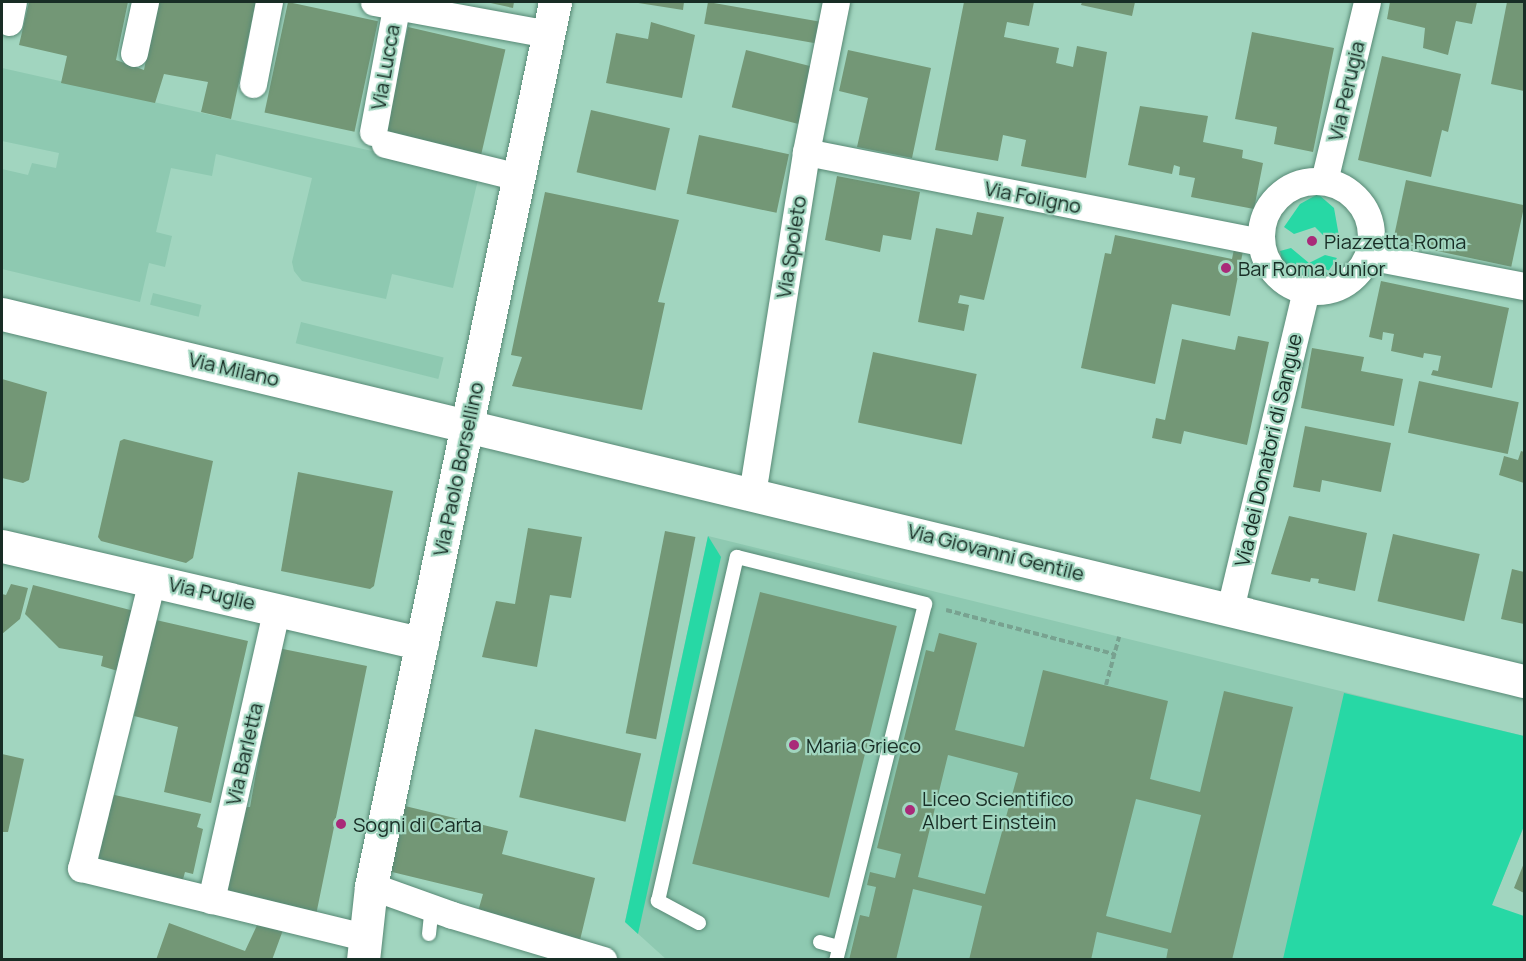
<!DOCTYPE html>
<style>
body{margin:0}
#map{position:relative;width:1526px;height:961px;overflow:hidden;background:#a1d5bf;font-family:Manrope,sans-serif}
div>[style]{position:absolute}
.built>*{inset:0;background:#8ec9b1;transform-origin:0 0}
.green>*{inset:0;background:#27d8a5}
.building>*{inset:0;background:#739776;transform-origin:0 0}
.path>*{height:4px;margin-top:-2px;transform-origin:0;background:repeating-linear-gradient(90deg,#78a290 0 6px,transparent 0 9px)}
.roads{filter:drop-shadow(0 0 2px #578975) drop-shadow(0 0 2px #578975)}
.service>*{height:14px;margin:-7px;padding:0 7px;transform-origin:7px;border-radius:7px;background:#fff}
.minor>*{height:27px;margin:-13.5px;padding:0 13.5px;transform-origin:13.5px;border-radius:13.5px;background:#fff}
.minor>.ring{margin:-13.5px;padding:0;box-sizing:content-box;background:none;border:27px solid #fff;border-radius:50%}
.tertiary>*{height:33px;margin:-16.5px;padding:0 16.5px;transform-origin:16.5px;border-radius:16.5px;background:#fff}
.secondary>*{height:33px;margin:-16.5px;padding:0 16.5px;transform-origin:16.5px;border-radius:16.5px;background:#fff}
.dots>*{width:16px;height:16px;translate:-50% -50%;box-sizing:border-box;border:3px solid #a1d5bf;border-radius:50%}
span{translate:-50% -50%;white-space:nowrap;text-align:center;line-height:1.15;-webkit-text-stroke:4.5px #a1d5bf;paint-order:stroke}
.street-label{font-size:20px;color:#182d25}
.poi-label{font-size:20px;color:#182d25}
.left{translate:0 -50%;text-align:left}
.frame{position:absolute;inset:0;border:3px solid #182d25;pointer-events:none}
</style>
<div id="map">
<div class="built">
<i style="clip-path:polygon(2px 68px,479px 175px,453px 288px,392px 274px,386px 299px,302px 281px,294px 271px,292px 262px,312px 178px,216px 154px,212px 176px,171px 168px,156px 232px,172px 236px,165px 267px,149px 263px,140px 302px,2px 269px,2px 169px,28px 175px,32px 163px,56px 168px,59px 153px,2px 141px)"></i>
<i style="left:153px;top:293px;width:50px;height:12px;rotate:14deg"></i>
<i style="left:301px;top:322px;width:147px;height:22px;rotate:14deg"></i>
<i style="clip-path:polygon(708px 536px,1524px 736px,1524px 826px,1470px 959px,667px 960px,625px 922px)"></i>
</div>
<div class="green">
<i style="clip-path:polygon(1318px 194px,1334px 208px,1340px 242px,1328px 240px,1315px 227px,1294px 234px,1284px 227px,1300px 204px)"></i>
<i style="clip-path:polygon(1291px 248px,1309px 263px,1325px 255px,1337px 258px,1318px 287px,1299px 294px,1285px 278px,1280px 251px)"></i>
<i style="clip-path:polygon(708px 536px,721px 557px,638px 934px,625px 922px)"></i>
<i style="clip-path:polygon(1344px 693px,1524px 736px,1524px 826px,1492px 905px,1524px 916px,1524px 959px,1283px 959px)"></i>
</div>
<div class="building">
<i style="clip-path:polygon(29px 2px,128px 2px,116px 60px,144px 70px,157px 2px,256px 2px,231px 119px,201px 112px,208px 82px,164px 74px,155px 103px,61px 83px,67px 56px,19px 45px)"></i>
<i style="left:288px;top:2px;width:92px;height:113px;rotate:12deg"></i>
<i style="clip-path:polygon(486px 2px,514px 2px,513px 8px)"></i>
<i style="clip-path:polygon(632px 2px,684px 2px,683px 10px)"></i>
<i style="left:708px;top:2px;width:117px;height:22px;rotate:10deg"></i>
<i style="clip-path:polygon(964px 2px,1034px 2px,1029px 26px,1007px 22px,1004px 37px,1059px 48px,1056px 63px,1073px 67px,1077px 46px,1107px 52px,1086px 178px,1021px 166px,1026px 140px,1003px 135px,998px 161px,935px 150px)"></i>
<i style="clip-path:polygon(1082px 2px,1135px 2px,1132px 16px,1081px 5px)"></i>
<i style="clip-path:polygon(1390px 2px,1477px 2px,1472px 24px,1456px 21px,1448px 55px,1423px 48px,1425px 28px,1387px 19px)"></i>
<i style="clip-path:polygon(1507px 2px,1524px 2px,1524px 91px,1491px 84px)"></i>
<i style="clip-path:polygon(651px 22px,695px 35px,682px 98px,606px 83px,616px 33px,648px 39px)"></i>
<i style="left:408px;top:27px;width:100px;height:113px;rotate:13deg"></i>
<i style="clip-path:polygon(1252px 32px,1334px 48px,1313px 152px,1274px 144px,1277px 127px,1235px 119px)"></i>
<i style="left:746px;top:50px;width:74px;height:59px;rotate:14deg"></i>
<i style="clip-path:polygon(848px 50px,931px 68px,912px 158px,857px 147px,868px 98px,839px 91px)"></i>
<i style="clip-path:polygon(1382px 56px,1461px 74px,1448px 132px,1442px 130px,1431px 177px,1358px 160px)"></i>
<i style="clip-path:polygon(1140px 106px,1208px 116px,1203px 142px,1243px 150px,1242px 158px,1263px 163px,1254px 209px,1191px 197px,1195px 178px,1179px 175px,1180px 167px,1174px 165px,1172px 174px,1128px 165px)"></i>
<i style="left:591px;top:110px;width:81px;height:64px;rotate:13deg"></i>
<i style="left:699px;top:135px;width:92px;height:60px;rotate:12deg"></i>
<i style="clip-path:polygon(837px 176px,920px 192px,911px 240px,883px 235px,880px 252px,825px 240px)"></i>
<i style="left:1406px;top:180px;width:121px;height:63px;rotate:12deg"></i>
<i style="clip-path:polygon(545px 192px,679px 220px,658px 302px,665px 303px,642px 410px,512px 386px,522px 357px,511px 355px)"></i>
<i style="clip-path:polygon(977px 212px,1004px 217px,984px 300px,960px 295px,958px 303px,969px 305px,964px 331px,918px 322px,936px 228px,972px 235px)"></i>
<i style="clip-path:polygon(1115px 235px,1232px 259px,1234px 249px,1243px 251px,1230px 316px,1172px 304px,1155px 384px,1081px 368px,1105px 253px,1111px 254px)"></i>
<i style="clip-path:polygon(1381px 281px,1509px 308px,1492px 388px,1431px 375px,1433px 370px,1438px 371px,1441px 356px,1424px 353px,1423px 358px,1391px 351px,1394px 334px,1383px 332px,1382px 340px,1369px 337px)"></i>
<i style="clip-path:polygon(1238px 336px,1269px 342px,1247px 445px,1184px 431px,1181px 444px,1152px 438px,1156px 418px,1165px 420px,1182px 339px,1235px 350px)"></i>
<i style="clip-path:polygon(1312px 348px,1364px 357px,1361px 371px,1403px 379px,1394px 426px,1301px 408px)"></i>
<i style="left:873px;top:352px;width:106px;height:72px;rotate:12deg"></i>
<i style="clip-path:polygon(2px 379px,47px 392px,29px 480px,23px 483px,2px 478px)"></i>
<i style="left:1419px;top:381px;width:102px;height:53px;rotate:12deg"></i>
<i style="clip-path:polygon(1305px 426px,1391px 443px,1381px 492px,1322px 480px,1320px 492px,1293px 487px)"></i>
<i style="clip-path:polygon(124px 439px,213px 461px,193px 558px,186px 563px,101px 541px,98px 537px,120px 441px)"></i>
<i style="clip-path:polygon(1521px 451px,1524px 452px,1524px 483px,1499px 475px,1504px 456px,1518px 460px)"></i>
<i style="clip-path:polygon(298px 472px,393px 491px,374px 586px,370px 589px,281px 571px)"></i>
<i style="clip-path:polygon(1289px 516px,1367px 533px,1355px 591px,1318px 583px,1319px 579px,1311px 578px,1310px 582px,1271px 574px)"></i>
<i style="clip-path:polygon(528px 528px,582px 537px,571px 598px,550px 595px,537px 667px,482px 657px,496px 601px,515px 604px)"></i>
<i style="left:665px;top:531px;width:31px;height:206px;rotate:11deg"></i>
<i style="left:1393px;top:534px;width:89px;height:69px;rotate:13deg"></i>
<i style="clip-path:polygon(1512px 569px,1524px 572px,1524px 624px,1501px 619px)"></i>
<i style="clip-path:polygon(11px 584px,28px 588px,20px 619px,2px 634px,2px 594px,6px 595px)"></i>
<i style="clip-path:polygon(33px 585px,142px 613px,128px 674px,101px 666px,103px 656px,59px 648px,25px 614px)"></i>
<i style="left:760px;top:592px;width:141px;height:280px;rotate:14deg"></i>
<i style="clip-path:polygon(156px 620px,248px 641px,211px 803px,164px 792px,178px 727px,134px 716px)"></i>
<i style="clip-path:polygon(evenodd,939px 633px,977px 643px,955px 730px,1024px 747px,1043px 670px,1168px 701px,1150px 779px,1200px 792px,1224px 691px,1293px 707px,1232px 960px,1166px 960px,1168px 949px,1097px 932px,1091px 960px,969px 960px,982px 906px,913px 889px,896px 960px,849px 960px,860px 915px,869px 917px,876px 887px,867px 885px,870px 872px,895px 878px,901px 854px,877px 848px,926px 650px,934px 652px,939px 633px,948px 755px,1018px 773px,985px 894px,918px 877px,948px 755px,939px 633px,1136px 799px,1201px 815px,1171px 933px,1106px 916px,1136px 799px)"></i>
<i style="clip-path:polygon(278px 648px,367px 666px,316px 915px,222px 896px,237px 826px,243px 823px,246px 807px,250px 807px)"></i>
<i style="left:535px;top:729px;width:109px;height:70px;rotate:13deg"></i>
<i style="clip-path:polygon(2px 754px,24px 759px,8px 832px,2px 832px)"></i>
<i style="clip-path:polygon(101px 792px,201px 814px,197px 827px,203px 829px,193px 874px,185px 872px,182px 883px,85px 861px)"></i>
<i style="clip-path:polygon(405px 806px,508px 831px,502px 854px,595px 878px,580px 940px,477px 915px,483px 894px,388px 871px)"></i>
<i style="clip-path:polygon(1524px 863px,1524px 893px,1514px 888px)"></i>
<i style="clip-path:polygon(259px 921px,283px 930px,272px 960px,156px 960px,169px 923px,245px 951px)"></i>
</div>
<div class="path">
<i style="left:946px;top:610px;width:174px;rotate:14.7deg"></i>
<i style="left:1106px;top:685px;width:50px;rotate:-74.8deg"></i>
</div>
<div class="roads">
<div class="service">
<i style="left:699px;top:923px;width:47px;rotate:-151.8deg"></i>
<i style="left:658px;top:901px;width:353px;rotate:-77.1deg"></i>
<i style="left:737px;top:557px;width:194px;rotate:14deg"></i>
<i style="left:925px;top:604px;width:367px;rotate:104deg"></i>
<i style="left:429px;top:934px;width:27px;rotate:-84deg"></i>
<i style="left:820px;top:942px;width:20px;rotate:15deg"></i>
</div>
<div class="minor">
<i style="left:374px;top:2px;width:177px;rotate:10.4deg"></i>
<i style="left:9px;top:22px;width:20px;rotate:-79deg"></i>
<i style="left:134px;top:53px;width:52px;rotate:-77.8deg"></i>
<i style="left:253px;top:84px;width:84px;rotate:-79deg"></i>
<i style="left:373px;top:132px;width:132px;rotate:-79.5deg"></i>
<i style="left:385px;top:144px;width:137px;rotate:13.9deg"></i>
<i style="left:806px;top:152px;width:463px;rotate:11.2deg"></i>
<i class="ring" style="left:1261px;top:181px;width:83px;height:83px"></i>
<i style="left:1324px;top:181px;width:184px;rotate:-76.5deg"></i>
<i style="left:1368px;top:256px;width:159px;rotate:10.9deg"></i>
<i style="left:752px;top:494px;width:346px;rotate:-81deg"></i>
<i style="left:806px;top:152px;width:153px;rotate:-78.7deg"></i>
<i style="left:152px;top:580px;width:297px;rotate:103.8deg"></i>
<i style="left:81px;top:868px;width:291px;rotate:13.7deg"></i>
<i style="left:1230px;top:609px;width:327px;rotate:-76.6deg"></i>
<i style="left:371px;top:886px;width:86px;rotate:19.7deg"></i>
<i style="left:452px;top:915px;width:158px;rotate:16.6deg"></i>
<i style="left:211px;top:900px;width:299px;rotate:-77.3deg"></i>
</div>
<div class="tertiary">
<i style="left:2px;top:314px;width:1566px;rotate:13.56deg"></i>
<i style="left:2px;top:546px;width:431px;rotate:13.1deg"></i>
</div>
<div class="secondary">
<i style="left:363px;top:960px;width:74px;rotate:-83.8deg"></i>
<i style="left:371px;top:886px;width:903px;rotate:-78.24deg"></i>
</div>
</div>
<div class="dots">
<i style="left:1312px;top:241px;background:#a92a79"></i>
<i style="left:1226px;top:268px;background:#a92a79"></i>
<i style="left:794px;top:745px;background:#a92a79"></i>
<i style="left:910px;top:810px;background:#a92a79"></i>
<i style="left:341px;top:824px;background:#a92a79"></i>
</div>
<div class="street-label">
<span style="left:385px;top:67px;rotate:-80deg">Via Lucca</span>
<span style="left:1346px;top:91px;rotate:-77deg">Via Perugia</span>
<span style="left:1033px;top:197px;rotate:11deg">Via Foligno</span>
<span style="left:791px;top:247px;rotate:-81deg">Via Spoleto</span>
<span style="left:234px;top:369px;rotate:13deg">Via Milano</span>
<span style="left:1268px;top:450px;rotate:-77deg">Via dei Donatori di Sangue</span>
<span style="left:458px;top:469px;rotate:-78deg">Via Paolo Borsellino</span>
<span style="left:996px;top:552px;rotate:14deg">Via Giovanni Gentile</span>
<span style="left:212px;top:593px;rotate:13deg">Via Puglie</span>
<span style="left:244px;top:754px;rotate:-77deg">Via Barletta</span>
</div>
<div class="poi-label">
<span class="left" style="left:1324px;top:241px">Piazzetta Roma</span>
<span class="left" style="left:1238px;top:268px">Bar Roma Junior</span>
<span class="left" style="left:806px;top:745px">Maria Grieco</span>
<span class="left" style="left:922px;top:810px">Liceo Scientifico<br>Albert Einstein</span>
<span class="left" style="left:353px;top:824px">Sogni di Carta</span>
</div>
<div class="frame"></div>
</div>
